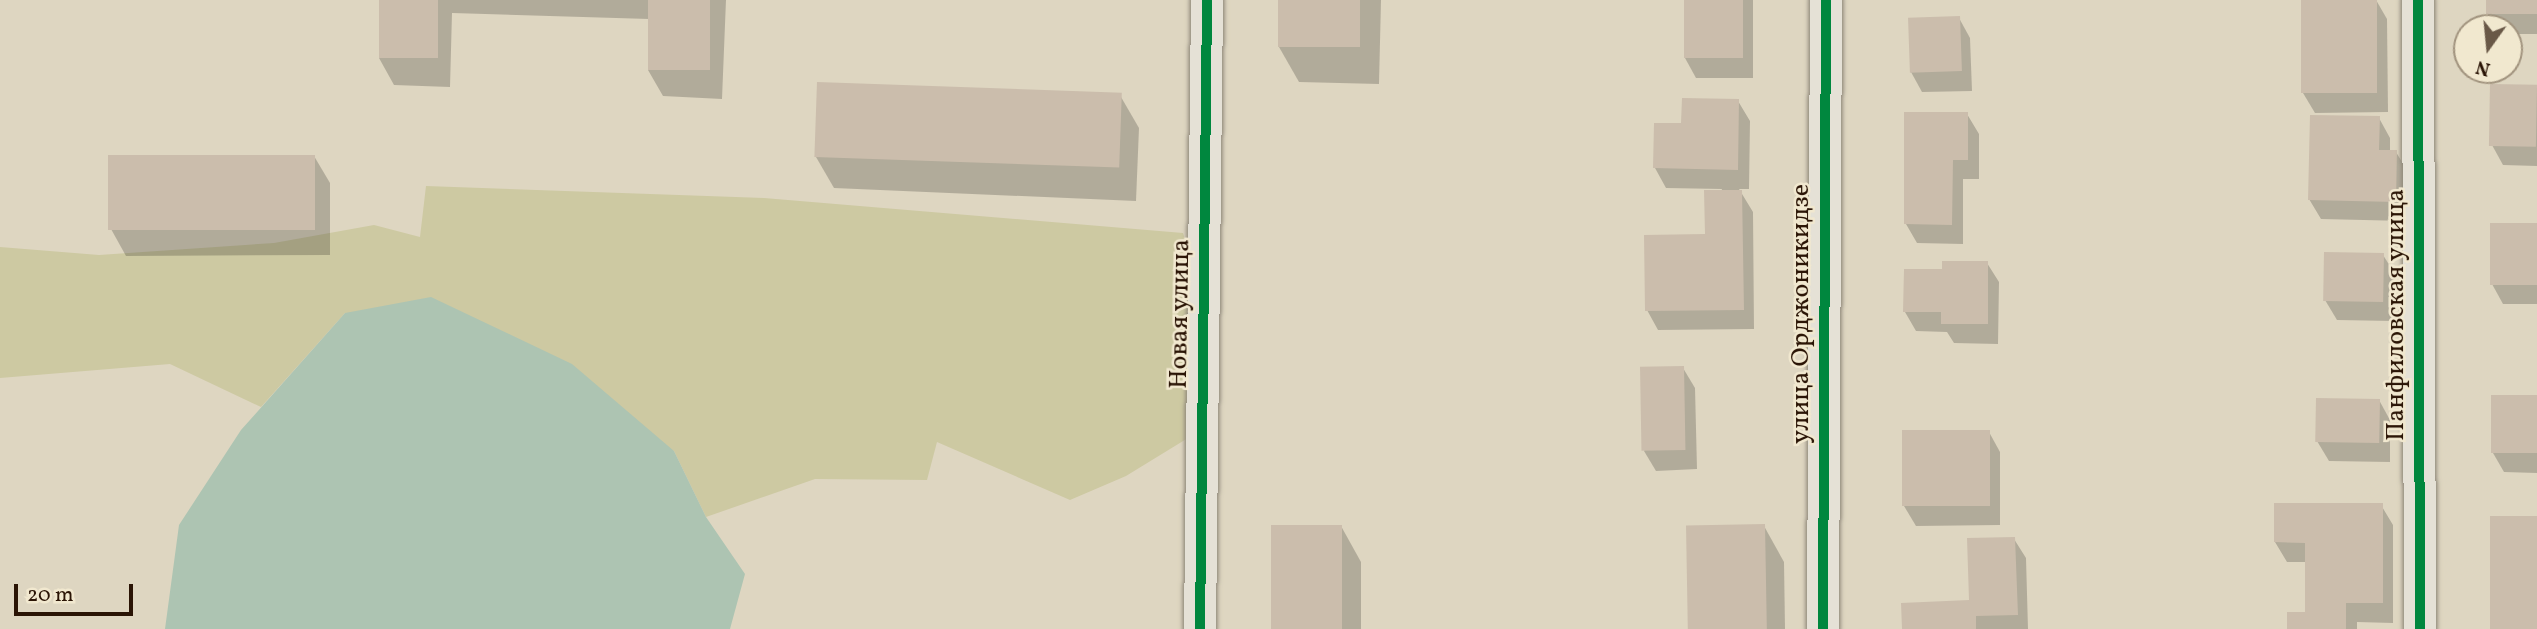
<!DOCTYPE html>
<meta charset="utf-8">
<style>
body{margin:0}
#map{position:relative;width:2537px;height:629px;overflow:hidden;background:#ded6c1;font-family:Vollkorn,serif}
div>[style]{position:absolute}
.green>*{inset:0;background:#cdc9a2}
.water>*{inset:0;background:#adc4b2}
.shadow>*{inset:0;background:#0003}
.building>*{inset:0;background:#cbbdac;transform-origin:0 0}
.roads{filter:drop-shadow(0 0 2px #8e8779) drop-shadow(0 0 2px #8e8779)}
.minor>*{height:32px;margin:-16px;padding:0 16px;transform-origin:16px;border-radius:16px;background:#e5e1d6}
.cycleway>*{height:10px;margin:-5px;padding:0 5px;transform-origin:5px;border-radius:5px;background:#00873e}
span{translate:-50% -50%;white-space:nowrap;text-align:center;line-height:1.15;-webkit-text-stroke:5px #f1e8cf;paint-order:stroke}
.street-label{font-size:26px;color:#2a1405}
.north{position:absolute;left:2453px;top:14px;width:70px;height:70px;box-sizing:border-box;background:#f1e8cf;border:2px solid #a1937e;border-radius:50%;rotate:195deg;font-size:19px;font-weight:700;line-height:28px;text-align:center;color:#2a1405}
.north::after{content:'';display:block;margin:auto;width:24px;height:32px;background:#695847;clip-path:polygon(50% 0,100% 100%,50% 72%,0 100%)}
.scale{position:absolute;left:14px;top:584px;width:119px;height:32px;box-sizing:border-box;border:4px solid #2a1405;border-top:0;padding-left:9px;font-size:21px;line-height:24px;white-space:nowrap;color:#2a1405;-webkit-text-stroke:5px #f1e8cf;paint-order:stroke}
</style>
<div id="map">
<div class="green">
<i style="clip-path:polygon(426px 186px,764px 198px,1183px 233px,1196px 274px,1188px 438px,1126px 476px,1070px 500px,937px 442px,927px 480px,815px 479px,706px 517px,674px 451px,345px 313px,261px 407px,170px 364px,0 378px,0 247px,99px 255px,274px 243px,374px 225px,420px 237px)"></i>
</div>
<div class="water">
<i style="clip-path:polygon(431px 297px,572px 364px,674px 451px,706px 517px,745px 574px,730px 629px,165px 629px,179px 525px,241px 430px,345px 313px)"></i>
</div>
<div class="shadow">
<i style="clip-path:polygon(381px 0,726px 0,722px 99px,663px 96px,648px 70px,649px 19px,452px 13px,450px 87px,394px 85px,379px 58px)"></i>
<i style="clip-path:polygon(1279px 0,1381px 0,1379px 84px,1299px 82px,1279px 47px)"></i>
<i style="clip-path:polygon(1686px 0,1753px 0,1753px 78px,1696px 78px,1685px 58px)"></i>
<i style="clip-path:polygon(2303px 0,2376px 0,2387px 19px,2388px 112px,2315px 113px,2303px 93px)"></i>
<i style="clip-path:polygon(2488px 0,2537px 0,2537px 34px,2509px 34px,2509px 28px,2496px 28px,2488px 14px)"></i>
<i style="clip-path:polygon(1959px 18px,1970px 38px,1972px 91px,1922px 92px,1911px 72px)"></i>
<i style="clip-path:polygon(2537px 87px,2537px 166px,2503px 165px,2492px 145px)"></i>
<i style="clip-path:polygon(1121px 97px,1139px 128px,1136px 201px,834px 188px,816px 157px)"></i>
<i style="clip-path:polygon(1738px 101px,1750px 121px,1749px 189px,1739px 189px,1753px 212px,1754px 329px,1658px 330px,1647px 310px,1706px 236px,1722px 189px,1666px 188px,1655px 168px,1683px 125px)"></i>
<i style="clip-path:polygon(1967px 114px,1979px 134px,1979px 179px,1963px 179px,1963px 244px,1917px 243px,1906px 224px)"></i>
<i style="clip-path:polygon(2379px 118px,2390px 138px,2390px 152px,2396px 152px,2408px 172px,2406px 221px,2321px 219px,2309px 199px)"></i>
<i style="clip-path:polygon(314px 156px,330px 183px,330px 255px,126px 256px,111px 229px)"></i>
<i style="clip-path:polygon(2537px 225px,2537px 304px,2503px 304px,2492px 284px)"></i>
<i style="clip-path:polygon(2383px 255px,2395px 274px,2394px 321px,2337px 320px,2325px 300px)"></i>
<i style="clip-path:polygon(1987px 263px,1999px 282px,1998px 344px,1954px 343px,1947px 332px,1916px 331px,1905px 312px,1944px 271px)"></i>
<i style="clip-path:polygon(1683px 368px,1695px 388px,1697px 469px,1656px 471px,1644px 451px)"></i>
<i style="clip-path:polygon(2537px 397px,2537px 473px,2504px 472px,2493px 453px)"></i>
<i style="clip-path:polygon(2379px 400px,2390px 420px,2390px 462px,2329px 461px,2317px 441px)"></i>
<i style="clip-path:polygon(1989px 432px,2000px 452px,2000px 525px,1916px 526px,1904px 506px)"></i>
<i style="clip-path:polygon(2381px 505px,2393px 525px,2393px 623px,2357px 622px,2357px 629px,2289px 629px,2307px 614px,2307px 562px,2287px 562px,2275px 542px)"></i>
<i style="clip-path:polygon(1341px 526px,1361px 562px,1361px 629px,1273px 629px)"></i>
<i style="clip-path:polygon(1764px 526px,1784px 562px,1785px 629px,1689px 629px)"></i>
<i style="clip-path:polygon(2014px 539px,2026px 558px,2028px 629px,1904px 629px,1970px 602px)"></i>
</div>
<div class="building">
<i style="left:379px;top:0;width:59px;height:58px"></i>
<i style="left:648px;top:0;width:62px;height:70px"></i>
<i style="left:1278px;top:0;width:82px;height:47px"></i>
<i style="left:1684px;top:0;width:59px;height:58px"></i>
<i style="left:2301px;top:0;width:76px;height:93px"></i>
<i style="left:2486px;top:0;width:51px;height:14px"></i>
<i style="left:1960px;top:16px;width:55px;height:52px;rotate:88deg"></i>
<i style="left:817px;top:82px;width:305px;height:75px;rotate:2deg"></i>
<i style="left:2490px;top:84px;width:47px;height:62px;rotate:1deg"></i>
<i style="clip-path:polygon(1682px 98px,1739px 99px,1738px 170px,1653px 168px,1654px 123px,1681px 123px)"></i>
<i style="clip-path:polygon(1904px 112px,1968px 112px,1968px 160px,1953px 160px,1952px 225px,1904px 224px)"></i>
<i style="clip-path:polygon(2310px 115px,2380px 116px,2379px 150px,2397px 150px,2396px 202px,2308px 200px)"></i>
<i style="left:108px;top:155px;width:207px;height:75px"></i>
<i style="clip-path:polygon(1704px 190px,1742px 190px,1744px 310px,1645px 311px,1644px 235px,1705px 234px)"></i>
<i style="left:2490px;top:223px;width:47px;height:62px"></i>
<i style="left:2324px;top:252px;width:60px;height:49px;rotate:1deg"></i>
<i style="clip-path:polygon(1942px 261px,1988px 261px,1988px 324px,1941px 324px,1941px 312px,1903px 312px,1904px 269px,1942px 269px)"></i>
<i style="left:1684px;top:366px;width:84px;height:44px;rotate:89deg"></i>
<i style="left:2491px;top:395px;width:46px;height:58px"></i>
<i style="left:2316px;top:398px;width:64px;height:44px;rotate:1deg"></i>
<i style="left:1990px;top:430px;width:76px;height:88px;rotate:90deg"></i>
<i style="clip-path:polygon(2274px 503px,2383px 503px,2383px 603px,2346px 603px,2346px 629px,2287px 629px,2287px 612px,2305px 612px,2305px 543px,2274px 542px)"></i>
<i style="left:2490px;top:516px;width:47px;height:113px"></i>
<i style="left:1765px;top:524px;width:105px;height:79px;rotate:89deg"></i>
<i style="left:1271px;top:525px;width:71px;height:104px"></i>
<i style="clip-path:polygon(2015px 537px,2018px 615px,1976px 616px,1976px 629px,1902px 629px,1901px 603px,1969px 600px,1967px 538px)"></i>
</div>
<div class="roads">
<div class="minor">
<i style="left:2418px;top:0;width:629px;rotate:89.82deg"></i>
<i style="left:1200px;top:629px;width:629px;rotate:-89.36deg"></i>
<i style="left:1823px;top:629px;width:629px;rotate:-89.73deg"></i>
</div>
</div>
<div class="cycleway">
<i style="left:2418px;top:0;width:629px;rotate:89.82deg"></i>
<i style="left:1200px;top:629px;width:629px;rotate:-89.36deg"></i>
<i style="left:1823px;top:629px;width:629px;rotate:-89.73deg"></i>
</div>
<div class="street-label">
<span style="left:1181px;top:314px;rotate:-89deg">Новая улица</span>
<span style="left:1802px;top:314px;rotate:-90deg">улица Орджоникидзе</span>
<span style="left:2397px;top:315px;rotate:-90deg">Панфиловская улица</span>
</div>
<div class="north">N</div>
<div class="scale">20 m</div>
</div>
